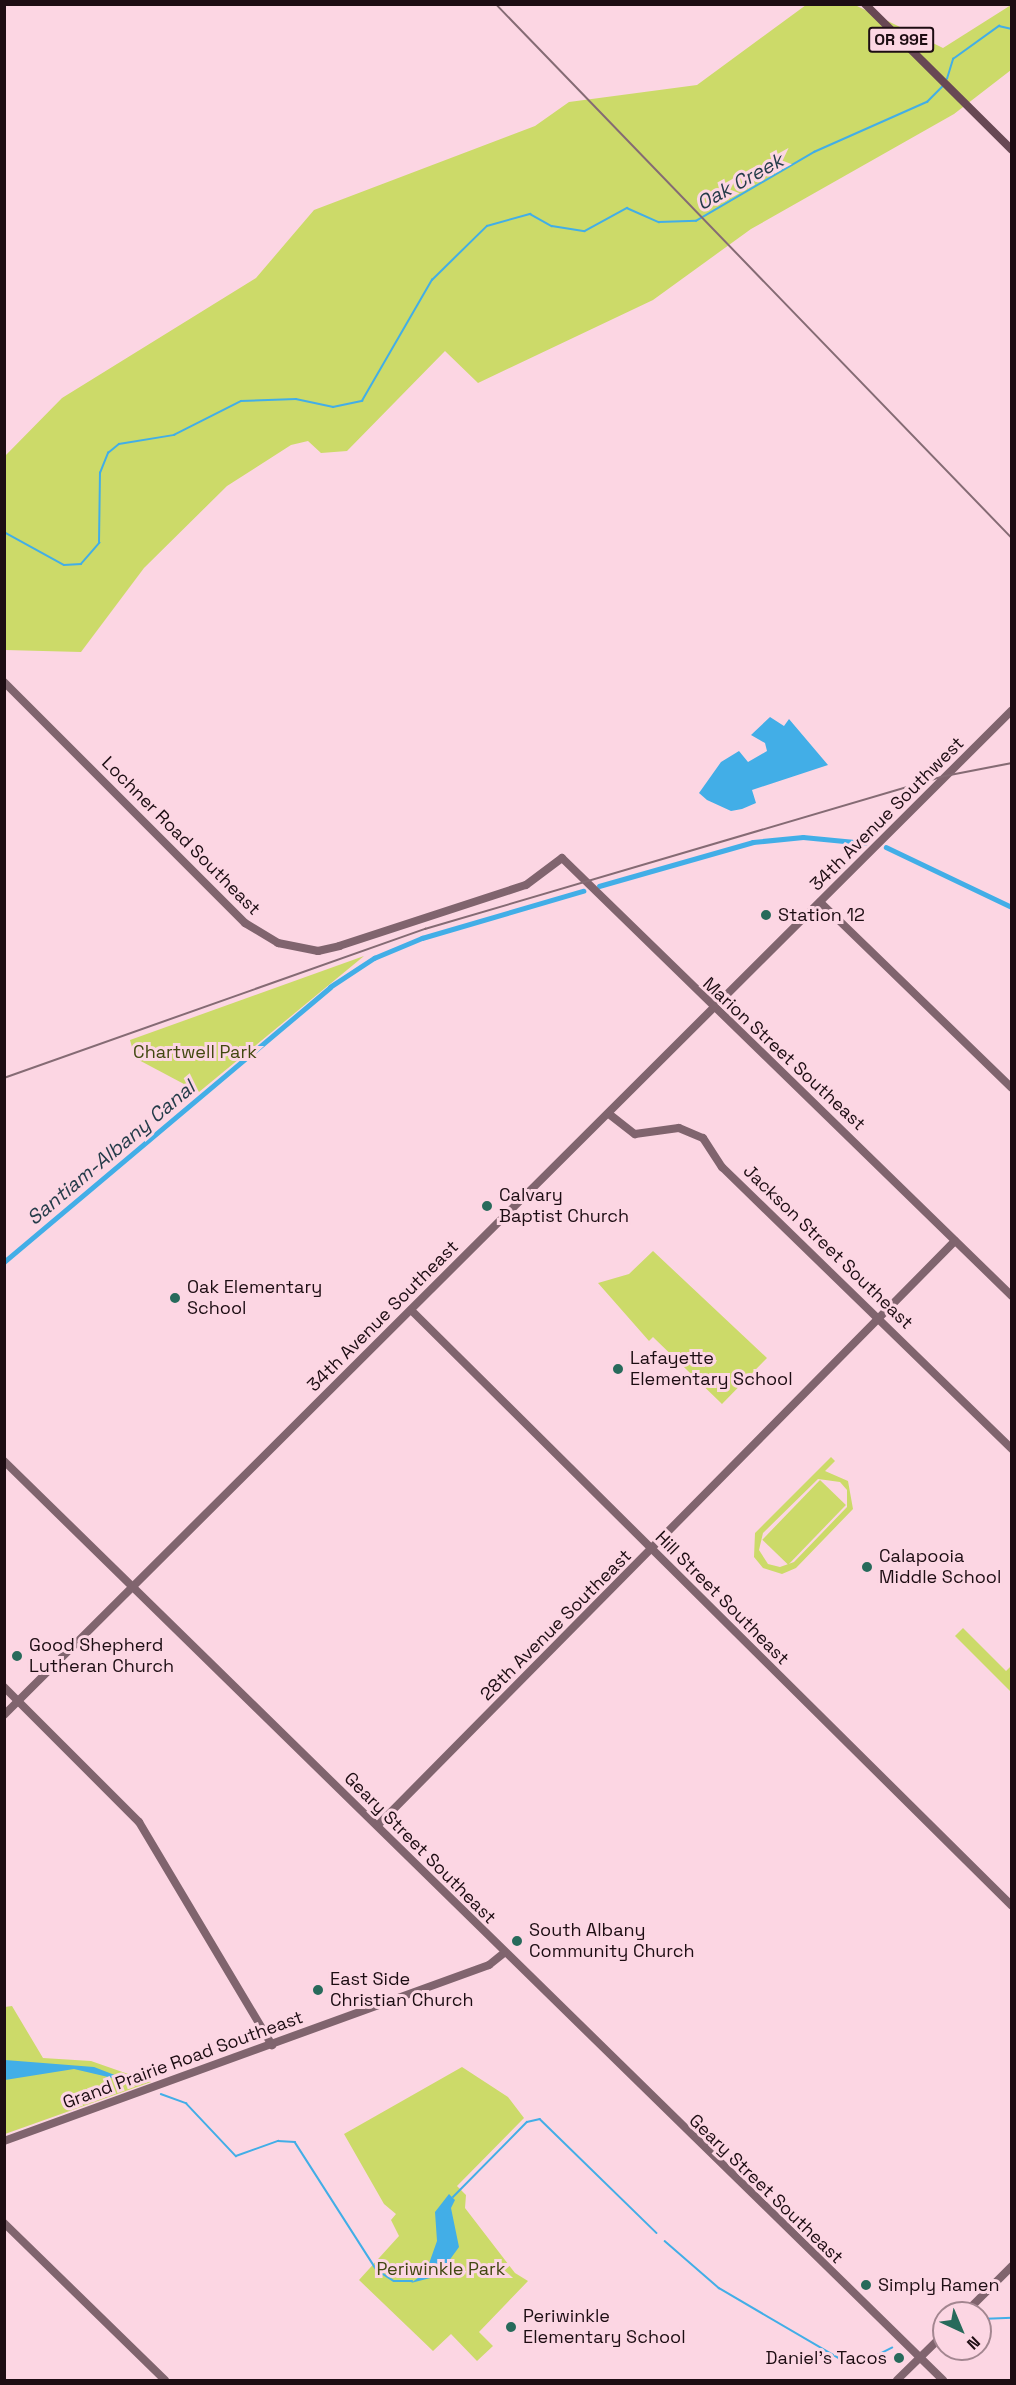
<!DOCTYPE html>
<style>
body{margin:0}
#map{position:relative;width:1016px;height:2385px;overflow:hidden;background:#fcd6e3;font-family:"Space Grotesk",sans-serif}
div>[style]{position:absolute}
.green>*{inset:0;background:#ccda69;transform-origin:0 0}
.water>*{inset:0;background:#42aee7}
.stream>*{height:1.5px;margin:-0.75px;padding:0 0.75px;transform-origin:0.75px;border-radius:0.75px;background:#42aee7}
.canal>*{height:4.5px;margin:-2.25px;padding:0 2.25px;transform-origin:2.25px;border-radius:2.25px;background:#42aee7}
.secondary>*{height:8px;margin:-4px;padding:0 4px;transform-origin:4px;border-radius:4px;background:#80646e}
.primary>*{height:8px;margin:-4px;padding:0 4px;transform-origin:4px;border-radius:4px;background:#684854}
.rail>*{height:1.5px;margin:-0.75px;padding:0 0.75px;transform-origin:0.75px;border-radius:0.75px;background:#856b74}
.dots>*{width:16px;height:16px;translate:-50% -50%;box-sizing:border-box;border:3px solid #fcd6e3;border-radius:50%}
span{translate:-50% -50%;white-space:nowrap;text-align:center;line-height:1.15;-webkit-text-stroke:6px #fcd6e3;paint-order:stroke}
.shield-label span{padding:2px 4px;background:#fcd6e3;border:2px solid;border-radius:4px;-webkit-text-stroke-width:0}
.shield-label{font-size:16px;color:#1d0d13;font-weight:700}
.street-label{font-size:18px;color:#1d0d13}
.poi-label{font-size:18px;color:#1d0d13}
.left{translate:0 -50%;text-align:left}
.right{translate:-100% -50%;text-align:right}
.park-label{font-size:18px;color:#424811}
.water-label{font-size:20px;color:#253c4a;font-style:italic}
.frame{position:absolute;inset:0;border:6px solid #1d0d13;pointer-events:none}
.north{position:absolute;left:932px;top:2301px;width:60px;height:60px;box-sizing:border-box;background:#fcd6e3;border:2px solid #a38690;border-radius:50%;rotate:136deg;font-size:16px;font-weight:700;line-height:24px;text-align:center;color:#1d0d13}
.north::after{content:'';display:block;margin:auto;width:21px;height:27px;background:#276a5b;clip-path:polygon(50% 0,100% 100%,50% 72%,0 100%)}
</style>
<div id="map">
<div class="green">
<i style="clip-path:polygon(806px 5px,855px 5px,943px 48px,1011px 5px,1011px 70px,954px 114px,751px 229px,653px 300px,478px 383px,445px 351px,347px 451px,321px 453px,308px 441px,291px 445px,227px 486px,144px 568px,81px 652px,5px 650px,5px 456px,62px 398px,256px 278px,314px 210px,535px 126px,569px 102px,697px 85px)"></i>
<i style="clip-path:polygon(364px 956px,199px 1092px,135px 1058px,130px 1040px)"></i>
<i style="clip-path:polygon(653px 1251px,767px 1358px,722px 1404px,653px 1337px,649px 1341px,598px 1283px,629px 1274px)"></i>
<i style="clip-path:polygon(evenodd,831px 1457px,835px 1461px,825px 1471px,848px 1481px,853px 1509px,796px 1568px,782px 1574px,763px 1568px,754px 1557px,755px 1533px,831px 1457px,818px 1479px,840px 1482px,847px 1490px,847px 1507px,794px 1562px,780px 1567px,768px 1564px,759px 1550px,763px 1533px,818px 1479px)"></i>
<i style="left:820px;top:1480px;width:36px;height:83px;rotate:44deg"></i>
<i style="clip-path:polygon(963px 1628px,1006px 1671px,1011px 1666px,1011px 1692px,955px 1636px)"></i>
<i style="clip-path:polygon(12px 2006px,43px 2058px,91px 2061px,151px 2082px,5px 2134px,5px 2007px)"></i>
<i style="clip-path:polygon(462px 2067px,508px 2097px,524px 2118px,457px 2186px,466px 2195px,465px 2208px,515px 2273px,528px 2281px,479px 2332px,493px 2346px,477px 2361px,451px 2334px,433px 2351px,359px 2280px,399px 2236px,391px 2220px,396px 2214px,384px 2204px,344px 2134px)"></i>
</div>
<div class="water">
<i style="clip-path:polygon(770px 717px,784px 726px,789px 719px,828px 765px,752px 790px,756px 803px,742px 809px,731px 811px,707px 800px,699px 793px,721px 762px,739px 751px,748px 762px,767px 751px,765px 743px,751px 735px)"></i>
<i style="clip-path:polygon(5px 2060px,94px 2067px,138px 2084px,74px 2069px,5px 2080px)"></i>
<i style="clip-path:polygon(449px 2194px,455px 2200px,451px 2208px,459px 2247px,438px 2276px,411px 2283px,426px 2272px,437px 2241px,435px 2212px)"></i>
</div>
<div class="stream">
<i style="left:947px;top:79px;width:21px;rotate:-73deg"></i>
<i style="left:953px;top:59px;width:57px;rotate:-35.7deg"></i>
<i style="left:999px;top:26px;width:13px;rotate:13deg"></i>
<i style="left:4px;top:532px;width:68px;rotate:28.8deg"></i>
<i style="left:64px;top:565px;width:17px;rotate:-3deg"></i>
<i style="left:81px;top:564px;width:28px;rotate:-49deg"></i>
<i style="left:99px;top:543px;width:70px;rotate:-89.2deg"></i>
<i style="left:100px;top:473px;width:22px;rotate:-68deg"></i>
<i style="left:108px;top:453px;width:14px;rotate:-39deg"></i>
<i style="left:119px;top:444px;width:56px;rotate:-9.3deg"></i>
<i style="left:174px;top:435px;width:75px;rotate:-26.9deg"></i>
<i style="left:241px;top:401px;width:55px;rotate:-2.1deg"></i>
<i style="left:296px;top:399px;width:38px;rotate:12deg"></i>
<i style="left:333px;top:407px;width:30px;rotate:-12deg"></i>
<i style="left:362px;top:401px;width:140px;rotate:-60deg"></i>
<i style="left:432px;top:280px;width:77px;rotate:-44.5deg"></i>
<i style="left:487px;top:226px;width:45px;rotate:-15.6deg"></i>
<i style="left:530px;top:214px;width:25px;rotate:29deg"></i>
<i style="left:552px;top:226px;width:33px;rotate:9deg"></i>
<i style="left:585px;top:231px;width:48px;rotate:-28.7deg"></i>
<i style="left:627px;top:208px;width:35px;rotate:24deg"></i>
<i style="left:659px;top:222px;width:37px;rotate:-2deg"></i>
<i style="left:696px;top:221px;width:137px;rotate:-30.3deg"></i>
<i style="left:814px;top:152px;width:124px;rotate:-23.9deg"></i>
<i style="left:927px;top:102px;width:23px;rotate:-45deg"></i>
<i style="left:161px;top:2094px;width:27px;rotate:20deg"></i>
<i style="left:186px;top:2103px;width:73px;rotate:46.7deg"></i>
<i style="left:236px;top:2156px;width:45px;rotate:-19.7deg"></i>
<i style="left:278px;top:2141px;width:17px;rotate:3deg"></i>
<i style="left:295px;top:2142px;width:152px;rotate:57.4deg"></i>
<i style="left:377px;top:2270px;width:20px;rotate:33deg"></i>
<i style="left:394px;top:2281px;width:18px"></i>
<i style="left:453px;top:2197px;width:105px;rotate:-45.4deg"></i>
<i style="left:527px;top:2122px;width:13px;rotate:-13deg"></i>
<i style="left:540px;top:2119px;width:163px;rotate:44.3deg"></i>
<i style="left:665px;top:2241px;width:72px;rotate:41deg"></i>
<i style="left:719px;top:2288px;width:145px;rotate:30.3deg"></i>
<i style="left:844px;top:2361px;width:16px;rotate:11deg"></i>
<i style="left:860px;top:2364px;width:36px;rotate:-27deg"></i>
<i style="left:980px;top:2319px;width:32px;rotate:-2deg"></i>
</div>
<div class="canal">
<i style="left:886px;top:847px;width:140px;rotate:25.5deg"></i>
<i style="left:599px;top:886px;width:160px;rotate:-15.9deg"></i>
<i style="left:753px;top:842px;width:50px;rotate:-5.7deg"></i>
<i style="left:803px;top:837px;width:62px;rotate:5.5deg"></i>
<i style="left:4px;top:1262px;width:426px;rotate:-40.1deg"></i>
<i style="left:330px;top:987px;width:53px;rotate:-33.4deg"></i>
<i style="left:374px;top:958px;width:52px;rotate:-22.6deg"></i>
<i style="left:422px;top:938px;width:168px;rotate:-16.3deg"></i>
</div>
<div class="secondary">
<i style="left:4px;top:682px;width:341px;rotate:45deg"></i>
<i style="left:245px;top:923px;width:39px;rotate:31deg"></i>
<i style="left:278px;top:943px;width:41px;rotate:11.3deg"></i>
<i style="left:318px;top:951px;width:22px;rotate:-13deg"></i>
<i style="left:339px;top:946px;width:197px;rotate:-18.1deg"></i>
<i style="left:526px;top:885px;width:45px;rotate:-36.9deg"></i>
<i style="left:562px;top:858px;width:628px;rotate:44.23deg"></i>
<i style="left:820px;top:902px;width:267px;rotate:44.1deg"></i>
<i style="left:609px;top:1114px;width:33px;rotate:38deg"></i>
<i style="left:635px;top:1134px;width:44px;rotate:-7.8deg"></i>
<i style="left:679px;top:1128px;width:26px;rotate:23deg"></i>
<i style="left:703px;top:1138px;width:35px;rotate:57deg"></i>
<i style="left:722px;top:1167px;width:405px;rotate:44.2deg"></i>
<i style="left:411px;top:1310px;width:846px;rotate:44.76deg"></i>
<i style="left:4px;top:1461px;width:1314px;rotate:44.38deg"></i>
<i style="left:4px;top:1687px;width:191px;rotate:45deg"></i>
<i style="left:139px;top:1822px;width:260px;rotate:59.2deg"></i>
<i style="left:4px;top:1715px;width:1423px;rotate:-44.91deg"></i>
<i style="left:378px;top:1825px;width:821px;rotate:-45.35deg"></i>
<i style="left:4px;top:2141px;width:516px;rotate:-19.95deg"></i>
<i style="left:489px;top:1965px;width:19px;rotate:-39deg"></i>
<i style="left:4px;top:2223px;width:225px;rotate:44.3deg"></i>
<i style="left:965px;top:2313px;width:66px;rotate:-45deg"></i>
<i style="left:897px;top:2380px;width:66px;rotate:-44.4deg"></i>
</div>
<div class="primary">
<i style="left:865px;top:4px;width:207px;rotate:44.8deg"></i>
</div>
<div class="rail">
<i style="left:496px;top:4px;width:743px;rotate:45.98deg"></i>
<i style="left:4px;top:1078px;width:447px;rotate:-19.5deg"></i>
<i style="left:425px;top:929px;width:542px;rotate:-16.4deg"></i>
<i style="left:945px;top:776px;width:68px;rotate:-11deg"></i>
</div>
<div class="dots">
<i style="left:766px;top:915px;background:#276a5b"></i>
<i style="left:487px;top:1206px;background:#276a5b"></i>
<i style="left:175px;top:1298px;background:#276a5b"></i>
<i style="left:618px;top:1369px;background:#276a5b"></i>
<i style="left:867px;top:1567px;background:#276a5b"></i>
<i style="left:17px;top:1656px;background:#276a5b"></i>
<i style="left:517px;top:1941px;background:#276a5b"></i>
<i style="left:318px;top:1990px;background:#276a5b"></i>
<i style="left:866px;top:2285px;background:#276a5b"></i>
<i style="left:511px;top:2327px;background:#276a5b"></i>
<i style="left:899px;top:2358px;background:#276a5b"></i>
</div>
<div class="shield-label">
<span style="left:901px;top:40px">OR 99E</span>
</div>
<div class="street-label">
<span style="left:887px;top:814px;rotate:-45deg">34th Avenue Southwest</span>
<span style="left:181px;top:836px;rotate:45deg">Lochner Road Southeast</span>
<span style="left:784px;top:1054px;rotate:43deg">Marion Street Southeast</span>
<span style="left:828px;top:1247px;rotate:44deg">Jackson Street Southeast</span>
<span style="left:383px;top:1316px;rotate:-45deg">34th Avenue Southeast</span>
<span style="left:722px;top:1598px;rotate:45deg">Hill Street Southeast</span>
<span style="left:556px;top:1625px;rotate:-45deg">28th Avenue Southeast</span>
<span style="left:420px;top:1848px;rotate:45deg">Geary Street Southeast</span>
<span style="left:183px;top:2060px;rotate:-20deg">Grand Prairie Road Southeast</span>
<span style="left:766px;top:2189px;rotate:44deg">Geary Street Southeast</span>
</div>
<div class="poi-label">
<span class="left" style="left:778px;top:915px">Station 12</span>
<span class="left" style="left:499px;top:1206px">Calvary<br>Baptist Church</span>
<span class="left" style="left:187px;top:1298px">Oak Elementary<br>School</span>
<span class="left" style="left:630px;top:1369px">Lafayette<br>Elementary School</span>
<span class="left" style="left:879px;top:1567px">Calapooia<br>Middle School</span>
<span class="left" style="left:29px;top:1656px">Good Shepherd<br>Lutheran Church</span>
<span class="left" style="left:529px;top:1941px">South Albany<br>Community Church</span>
<span class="left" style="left:330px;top:1990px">East Side<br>Christian Church</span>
<span class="left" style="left:878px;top:2285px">Simply Ramen</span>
<span class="left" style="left:523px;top:2327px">Periwinkle<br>Elementary School</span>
<span class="right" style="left:887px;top:2358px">Daniel's Tacos</span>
</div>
<div class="park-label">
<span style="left:195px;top:1052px">Chartwell Park</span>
<span style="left:441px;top:2269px">Periwinkle Park</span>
</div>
<div class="water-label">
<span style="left:740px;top:182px;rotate:-29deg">Oak Creek</span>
<span style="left:111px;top:1153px;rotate:-40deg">Santiam-Albany Canal</span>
</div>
<div class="frame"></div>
<div class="north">N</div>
</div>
